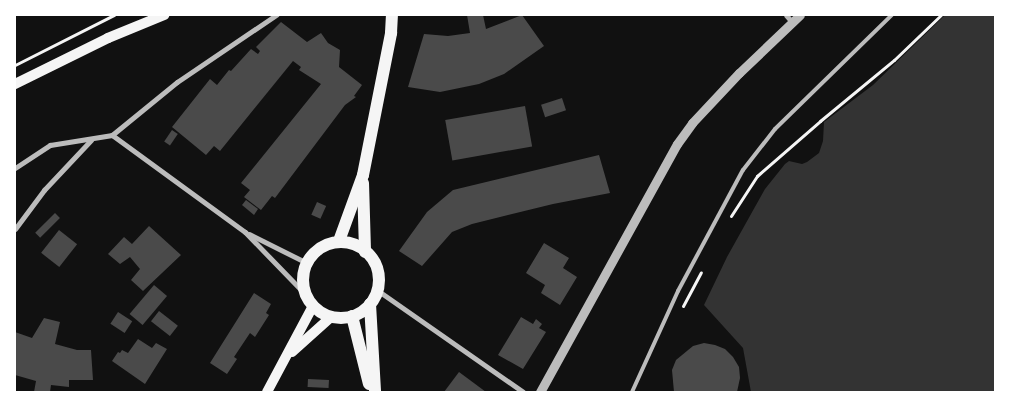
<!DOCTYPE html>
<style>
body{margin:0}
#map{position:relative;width:1010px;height:407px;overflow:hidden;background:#111;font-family:Bitter,serif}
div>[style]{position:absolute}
.water>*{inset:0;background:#333}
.building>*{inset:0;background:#4a4a4a;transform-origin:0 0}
.path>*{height:3px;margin:-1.5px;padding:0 1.5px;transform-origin:1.5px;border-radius:1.5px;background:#f5f5f5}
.service>*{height:4px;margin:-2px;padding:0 2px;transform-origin:2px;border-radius:2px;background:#bcbcbc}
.minor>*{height:5px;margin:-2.5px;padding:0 2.5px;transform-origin:2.5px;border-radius:2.5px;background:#bcbcbc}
.tertiary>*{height:9px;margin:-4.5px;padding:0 4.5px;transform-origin:4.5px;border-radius:4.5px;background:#bcbcbc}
.secondary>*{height:10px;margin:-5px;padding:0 5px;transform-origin:5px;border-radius:5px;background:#f5f5f5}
.primary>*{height:12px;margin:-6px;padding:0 6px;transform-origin:6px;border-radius:6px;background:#f5f5f5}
.primary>.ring{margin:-6px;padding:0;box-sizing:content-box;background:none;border:12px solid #f5f5f5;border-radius:50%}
span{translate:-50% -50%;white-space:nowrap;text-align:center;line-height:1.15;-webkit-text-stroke:5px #fff;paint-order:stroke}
.frame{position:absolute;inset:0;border:16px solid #fff;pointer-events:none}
</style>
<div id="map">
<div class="water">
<i style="clip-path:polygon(945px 15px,995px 15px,995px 392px,751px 392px,743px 348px,704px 305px,727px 257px,765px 189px,785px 164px,789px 161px,802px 164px,807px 162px,819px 153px,823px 141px,824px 122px,873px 85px)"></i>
</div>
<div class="building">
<i style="clip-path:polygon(467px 15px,483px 15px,486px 29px,522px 15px,544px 46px,504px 74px,479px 84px,440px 92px,408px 87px,424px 34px,448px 36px,470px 33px)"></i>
<i style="clip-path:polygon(281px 22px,307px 42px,321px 33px,328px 43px,340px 50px,339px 67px,362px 85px,354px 96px,356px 97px,345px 105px,275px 198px,272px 196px,261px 210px,244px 197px,250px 190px,241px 183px,321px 84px,299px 70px,301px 67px,293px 61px,220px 151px,214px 146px,206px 155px,172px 127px,210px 79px,217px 85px,229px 70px,231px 71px,251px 49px,258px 54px,260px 51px,256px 47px)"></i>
<i style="left:562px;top:98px;width:13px;height:22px;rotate:72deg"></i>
<i style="left:525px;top:106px;width:41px;height:81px;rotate:80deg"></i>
<i style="left:172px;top:130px;width:7px;height:14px;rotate:34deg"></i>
<i style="clip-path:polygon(599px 155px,610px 193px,553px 204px,472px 224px,452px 232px,422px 266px,399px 251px,427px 212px,453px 190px)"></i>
<i style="clip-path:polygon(246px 200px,258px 209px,254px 215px,242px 205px)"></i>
<i style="left:317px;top:202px;width:10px;height:14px;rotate:24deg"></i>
<i style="left:55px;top:213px;width:7px;height:28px;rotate:45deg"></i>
<i style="clip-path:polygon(149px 226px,181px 255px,143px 291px,131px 280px,140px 269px,130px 257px,120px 264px,108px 254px,124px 237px,132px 244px)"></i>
<i style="left:59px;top:230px;width:23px;height:29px;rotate:38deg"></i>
<i style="clip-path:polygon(544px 243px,569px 258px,563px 268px,577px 277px,560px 305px,541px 293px,545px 285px,526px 273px)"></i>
<i style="left:154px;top:285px;width:17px;height:38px;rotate:40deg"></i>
<i style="clip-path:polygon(254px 293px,271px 304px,266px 313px,269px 315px,255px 337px,250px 333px,234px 357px,237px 359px,227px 374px,210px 363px)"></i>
<i style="left:159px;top:311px;width:24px;height:13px;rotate:38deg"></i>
<i style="left:118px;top:312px;width:17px;height:14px;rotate:33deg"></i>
<i style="clip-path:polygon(521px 317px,533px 324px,536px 319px,542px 324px,539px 328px,546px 332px,523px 369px,498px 355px)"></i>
<i style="clip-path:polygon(44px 318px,60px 322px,55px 344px,77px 350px,91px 350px,93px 380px,69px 380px,69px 387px,51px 385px,50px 392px,34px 392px,36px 381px,15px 375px,15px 332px,32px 338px)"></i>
<i style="clip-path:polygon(138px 339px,152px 348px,156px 343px,167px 349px,145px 384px,112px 361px,118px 352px,120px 353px,122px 350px,128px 353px)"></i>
<i style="clip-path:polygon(704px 343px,715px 345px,725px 349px,733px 357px,739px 367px,740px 378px,737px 392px,674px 392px,672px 370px,676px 360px,693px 346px)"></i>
<i style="clip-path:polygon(459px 372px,486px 392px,444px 392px)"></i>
<i style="left:308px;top:379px;width:21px;height:8px;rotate:3deg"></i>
</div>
<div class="path">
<i style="left:15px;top:65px;width:111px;rotate:-26.8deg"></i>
<i style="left:731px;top:216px;width:48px;rotate:-57deg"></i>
<i style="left:757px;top:176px;width:84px;rotate:-41.1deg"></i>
<i style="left:820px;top:121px;width:96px;rotate:-39.5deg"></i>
<i style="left:894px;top:60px;width:65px;rotate:-43.8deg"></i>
<i style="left:683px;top:306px;width:38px;rotate:-62deg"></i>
</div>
<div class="service">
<i style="left:632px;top:392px;width:111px;rotate:-65.5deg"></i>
<i style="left:678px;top:291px;width:137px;rotate:-61.8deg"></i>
<i style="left:743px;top:170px;width:52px;rotate:-52deg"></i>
<i style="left:775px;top:129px;width:163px;rotate:-44.3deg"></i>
</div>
<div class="minor">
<i style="left:786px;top:15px;width:9px;rotate:49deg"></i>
<i style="left:112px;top:135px;width:165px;rotate:36.1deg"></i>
<i style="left:245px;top:232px;width:86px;rotate:45.9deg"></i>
<i style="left:15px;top:168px;width:42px;rotate:-33.3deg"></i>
<i style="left:50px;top:145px;width:63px;rotate:-9.2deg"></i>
<i style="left:112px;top:135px;width:84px;rotate:-39.2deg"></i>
<i style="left:177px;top:82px;width:120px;rotate:-34.1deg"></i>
<i style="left:15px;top:229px;width:49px;rotate:-53.4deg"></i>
<i style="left:44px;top:190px;width:69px;rotate:-46.8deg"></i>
<i style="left:249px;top:234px;width:65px;rotate:26.6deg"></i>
<i style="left:377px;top:290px;width:178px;rotate:34.9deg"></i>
</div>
<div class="tertiary">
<i style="left:540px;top:392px;width:283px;rotate:-61.1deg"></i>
<i style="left:677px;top:144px;width:26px;rotate:-54deg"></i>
<i style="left:692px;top:123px;width:69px;rotate:-46.8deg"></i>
<i style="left:739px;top:73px;width:84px;rotate:-43.6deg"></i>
</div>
<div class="secondary">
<i style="left:15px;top:84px;width:104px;rotate:-26.3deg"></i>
<i style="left:108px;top:38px;width:61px;rotate:-22.3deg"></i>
<i style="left:292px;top:352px;width:52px;rotate:-41.9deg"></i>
<i style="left:267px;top:392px;width:98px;rotate:-61.9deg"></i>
</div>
<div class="primary">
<i style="left:363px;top:183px;width:69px;rotate:88.3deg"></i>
<i style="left:339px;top:241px;width:70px;rotate:-70deg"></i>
<i style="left:363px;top:175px;width:145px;rotate:-78.8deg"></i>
<i style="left:391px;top:33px;width:18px;rotate:-87deg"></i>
<i class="ring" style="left:303px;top:242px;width:64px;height:64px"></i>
<i style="left:370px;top:304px;width:88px;rotate:86.7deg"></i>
<i style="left:352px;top:316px;width:70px;rotate:76deg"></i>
</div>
<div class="frame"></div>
</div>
